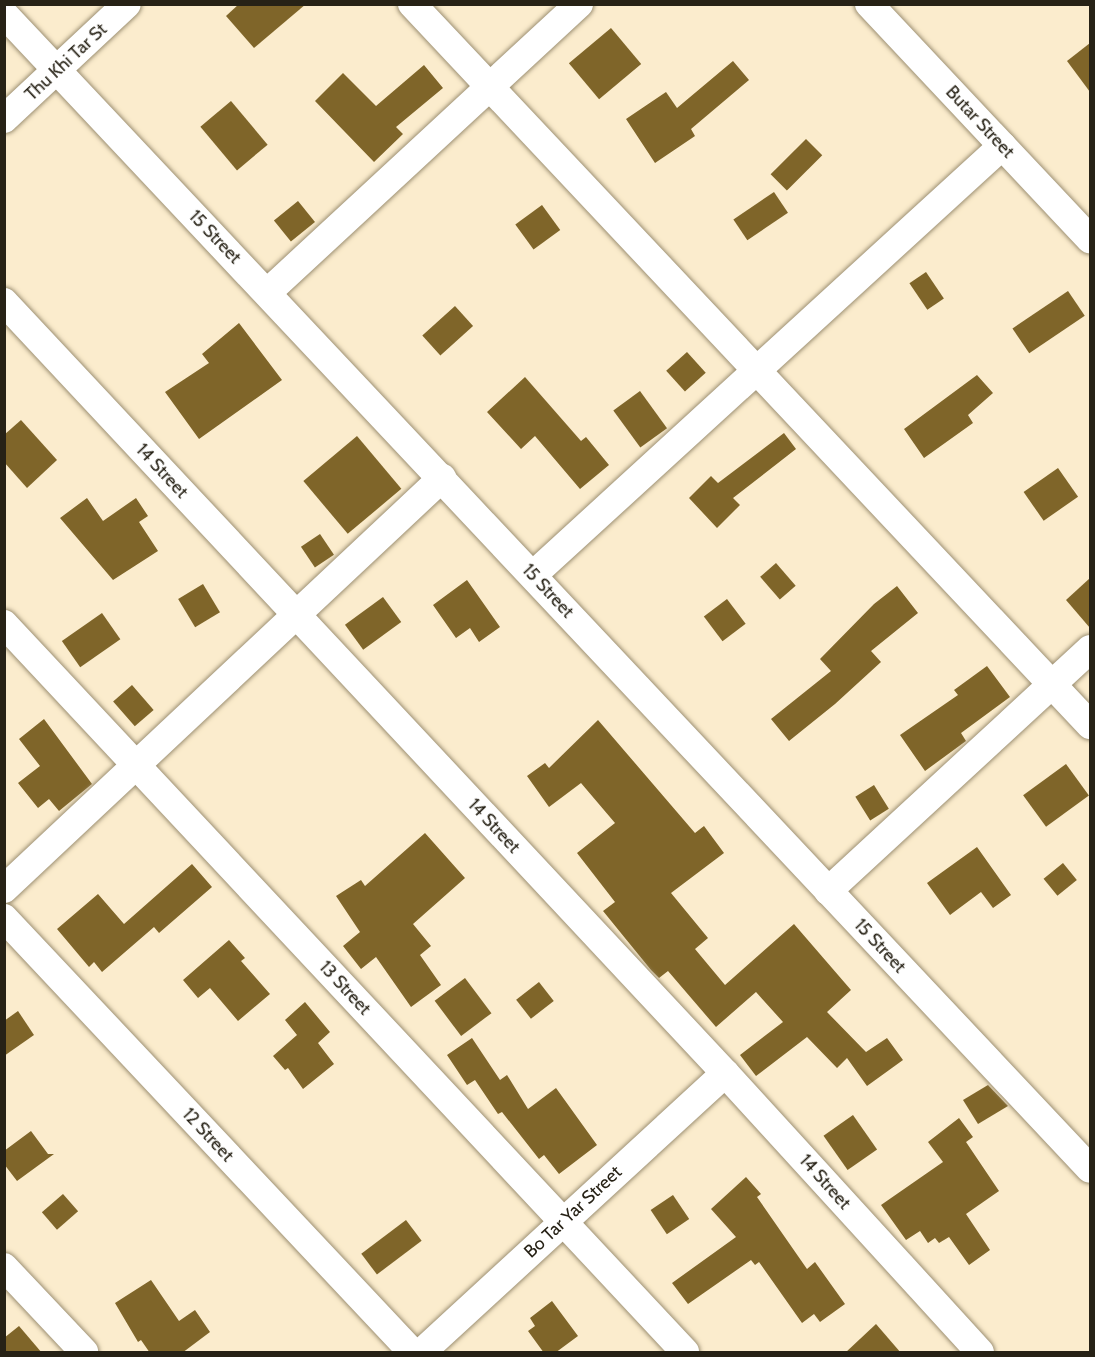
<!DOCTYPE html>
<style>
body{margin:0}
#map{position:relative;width:1095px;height:1357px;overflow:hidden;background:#fbeccd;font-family:Cabin,sans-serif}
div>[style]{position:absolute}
.building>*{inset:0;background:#7f6529;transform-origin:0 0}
.roads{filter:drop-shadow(0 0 2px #9d9073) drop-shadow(0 0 2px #9d9073)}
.minor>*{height:28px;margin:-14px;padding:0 14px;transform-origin:14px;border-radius:14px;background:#fff}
span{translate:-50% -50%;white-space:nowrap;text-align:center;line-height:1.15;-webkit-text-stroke:6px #fff;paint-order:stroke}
.street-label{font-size:18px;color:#272216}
.frame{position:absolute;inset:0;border:6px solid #272216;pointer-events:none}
</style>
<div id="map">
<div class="building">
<i style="clip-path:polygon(239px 4px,306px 4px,254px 48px,226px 16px)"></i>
<i style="left:611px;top:28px;width:47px;height:55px;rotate:50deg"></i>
<i style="clip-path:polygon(1090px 43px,1090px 92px,1067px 61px)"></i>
<i style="clip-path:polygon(733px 61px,749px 80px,691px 129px,695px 136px,655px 163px,626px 119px,666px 92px,677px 108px)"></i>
<i style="clip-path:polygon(424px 65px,443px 88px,396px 127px,403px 134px,374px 162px,315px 101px,343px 73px,376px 106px)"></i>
<i style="left:231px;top:101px;width:57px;height:40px;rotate:50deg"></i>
<i style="left:806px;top:139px;width:23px;height:50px;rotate:45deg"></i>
<i style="left:774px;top:192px;width:25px;height:49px;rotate:56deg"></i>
<i style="left:298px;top:201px;width:27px;height:31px;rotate:51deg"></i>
<i style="left:542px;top:205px;width:31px;height:33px;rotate:54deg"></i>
<i style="left:926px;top:272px;width:32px;height:20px;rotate:56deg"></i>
<i style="left:1068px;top:291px;width:30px;height:67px;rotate:56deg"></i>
<i style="left:455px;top:306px;width:27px;height:44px;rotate:48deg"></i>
<i style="clip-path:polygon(239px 323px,282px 380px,199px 439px,165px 392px,209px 363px,202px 354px)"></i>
<i style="left:687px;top:352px;width:28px;height:28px;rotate:48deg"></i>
<i style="clip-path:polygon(977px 375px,993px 393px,968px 415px,973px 423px,924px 458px,904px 429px)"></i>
<i style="clip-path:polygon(525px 377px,581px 441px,586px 437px,609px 465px,580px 489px,535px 436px,521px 449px,487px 412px)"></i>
<i style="left:640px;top:391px;width:46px;height:33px;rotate:54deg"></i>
<i style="clip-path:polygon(21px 420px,57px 460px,27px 488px,4px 462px,4px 435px)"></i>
<i style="clip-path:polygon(784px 433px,796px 449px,733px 498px,740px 505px,717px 528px,689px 498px,711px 476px,718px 483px)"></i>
<i style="left:357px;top:436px;width:69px;height:70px;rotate:50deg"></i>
<i style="left:1058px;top:468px;width:35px;height:42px;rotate:55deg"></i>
<i style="clip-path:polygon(87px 498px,103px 521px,136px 498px,148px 516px,139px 522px,158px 551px,113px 580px,60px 518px)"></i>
<i style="left:320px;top:534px;width:25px;height:23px;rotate:56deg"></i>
<i style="left:776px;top:563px;width:30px;height:21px;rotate:49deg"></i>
<i style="clip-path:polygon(1090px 578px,1090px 628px,1066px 600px)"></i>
<i style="clip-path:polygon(467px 580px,500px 627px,479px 642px,470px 628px,456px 638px,433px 605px)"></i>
<i style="left:203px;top:584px;width:33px;height:29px;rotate:59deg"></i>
<i style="clip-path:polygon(897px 586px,918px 613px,871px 651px,881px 662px,835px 704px,789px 741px,771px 719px,831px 671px,820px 659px,874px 604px)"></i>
<i style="left:383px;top:597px;width:31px;height:47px;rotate:54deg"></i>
<i style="left:727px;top:599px;width:31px;height:29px;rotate:53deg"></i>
<i style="left:102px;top:613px;width:32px;height:49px;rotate:55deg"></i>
<i style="clip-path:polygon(987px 666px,1010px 697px,961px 733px,966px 741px,925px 771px,900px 735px,958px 695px,954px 690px)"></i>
<i style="left:132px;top:685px;width:33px;height:25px;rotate:49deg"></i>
<i style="clip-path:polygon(44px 719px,92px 784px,59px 811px,49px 799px,38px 808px,18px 783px,40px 766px,19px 739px)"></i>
<i style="clip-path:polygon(598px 720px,695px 833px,704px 826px,724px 853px,671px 893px,708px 938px,695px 949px,725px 985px,794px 924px,851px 990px,827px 1012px,866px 1052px,887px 1038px,903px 1060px,867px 1086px,847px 1058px,837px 1068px,807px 1037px,756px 1076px,740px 1055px,783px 1022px,756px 992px,716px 1027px,668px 971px,659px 978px,651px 970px,603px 911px,615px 902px,577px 853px,615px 823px,581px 783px,549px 807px,527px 776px,545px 763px,549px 768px)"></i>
<i style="left:1066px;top:764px;width:39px;height:53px;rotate:54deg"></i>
<i style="left:874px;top:785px;width:28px;height:22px;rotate:58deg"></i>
<i style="clip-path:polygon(425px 833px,465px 878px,413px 924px,431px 946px,420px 955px,441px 985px,411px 1007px,376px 957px,361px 969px,343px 946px,360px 932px,336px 896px,361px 880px,365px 886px)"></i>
<i style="clip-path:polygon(977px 847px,1011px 895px,993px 908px,981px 892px,950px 915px,927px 883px)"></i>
<i style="left:1063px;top:863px;width:22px;height:25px;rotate:51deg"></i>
<i style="clip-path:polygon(192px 864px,212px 887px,159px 933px,154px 927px,102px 972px,94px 962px,89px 967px,57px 929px,98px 894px,124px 924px)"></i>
<i style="clip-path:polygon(229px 940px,245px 958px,241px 961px,270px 994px,238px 1021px,210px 988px,198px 998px,183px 980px)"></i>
<i style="left:465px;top:978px;width:44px;height:38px;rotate:53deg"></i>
<i style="left:539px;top:982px;width:24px;height:29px;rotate:52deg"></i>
<i style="clip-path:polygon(305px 1002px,330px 1032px,318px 1043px,334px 1064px,303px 1089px,288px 1068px,285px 1070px,273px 1056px,297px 1035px,285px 1020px)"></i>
<i style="clip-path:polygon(18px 1011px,34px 1035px,4px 1056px,4px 1021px)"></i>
<i style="clip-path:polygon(472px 1038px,500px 1080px,507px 1075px,528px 1109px,556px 1088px,597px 1145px,559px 1174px,544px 1155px,539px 1159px,502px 1112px,498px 1114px,475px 1080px,467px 1085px,447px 1055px)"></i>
<i style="clip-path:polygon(988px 1085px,1008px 1106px,978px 1124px,963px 1100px)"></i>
<i style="left:853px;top:1115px;width:42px;height:36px;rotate:55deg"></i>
<i style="clip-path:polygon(959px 1118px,973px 1137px,966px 1142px,999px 1191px,966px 1214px,990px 1250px,969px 1265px,949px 1237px,939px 1243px,935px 1238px,928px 1243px,920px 1231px,906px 1240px,881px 1205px,943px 1162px,928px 1142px)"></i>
<i style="clip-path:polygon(31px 1131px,48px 1154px,54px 1154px,17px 1181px,4px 1164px,4px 1151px)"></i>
<i style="clip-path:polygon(746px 1177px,761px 1194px,757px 1197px,807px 1269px,815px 1262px,845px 1304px,820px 1322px,814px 1314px,802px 1323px,759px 1262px,755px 1265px,751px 1260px,688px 1304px,672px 1283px,736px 1237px,711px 1209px)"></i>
<i style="left:63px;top:1194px;width:23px;height:28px;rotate:49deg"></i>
<i style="left:673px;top:1195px;width:29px;height:27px;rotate:56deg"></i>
<i style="left:406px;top:1220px;width:26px;height:56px;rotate:53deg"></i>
<i style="clip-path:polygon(151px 1280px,179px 1321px,195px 1310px,210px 1332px,182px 1353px,150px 1353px,141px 1340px,138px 1342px,115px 1303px)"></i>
<i style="clip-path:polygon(552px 1301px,578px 1336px,555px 1353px,544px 1353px,528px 1331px,535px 1326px,530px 1318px)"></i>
<i style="clip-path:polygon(876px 1324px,901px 1353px,845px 1353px)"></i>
<i style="clip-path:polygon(19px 1326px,42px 1353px,4px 1353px,4px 1338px)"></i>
</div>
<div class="roads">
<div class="minor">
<i style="left:412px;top:4px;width:990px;rotate:46.76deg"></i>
<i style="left:869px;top:4px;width:323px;rotate:46.8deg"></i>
<i style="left:4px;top:14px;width:1585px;rotate:46.76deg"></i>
<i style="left:4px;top:119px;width:168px;rotate:-43.1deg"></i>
<i style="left:268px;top:292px;width:424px;rotate:-42.8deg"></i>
<i style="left:4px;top:302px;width:1056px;rotate:46.92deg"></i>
<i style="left:725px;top:1073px;width:378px;rotate:47.6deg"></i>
<i style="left:533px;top:575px;width:636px;rotate:-42.45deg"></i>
<i style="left:4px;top:624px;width:997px;rotate:46.91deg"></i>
<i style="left:4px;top:889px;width:601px;rotate:-43.18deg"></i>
<i style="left:828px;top:891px;width:357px;rotate:-42.7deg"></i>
<i style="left:4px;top:918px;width:596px;rotate:46.77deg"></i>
<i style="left:4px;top:1267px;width:117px;rotate:46.7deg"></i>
<i style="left:422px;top:1352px;width:412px;rotate:-42.6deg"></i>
</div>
</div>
<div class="street-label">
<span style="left:66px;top:62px;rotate:-43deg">Thu Khi Tar St</span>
<span style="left:980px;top:122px;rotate:47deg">Butar Street</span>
<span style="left:215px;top:237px;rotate:46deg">15 Street</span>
<span style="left:162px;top:471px;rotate:47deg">14 Street</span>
<span style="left:548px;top:591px;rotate:47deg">15 Street</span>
<span style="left:494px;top:826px;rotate:47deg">14 Street</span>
<span style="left:880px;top:946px;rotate:47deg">15 Street</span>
<span style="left:345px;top:988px;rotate:47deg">13 Street</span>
<span style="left:208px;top:1135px;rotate:47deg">12 Street</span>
<span style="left:825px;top:1182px;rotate:48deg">14 Street</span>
<span style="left:573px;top:1212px;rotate:-43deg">Bo Tar Yar Street</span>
</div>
<div class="frame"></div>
</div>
